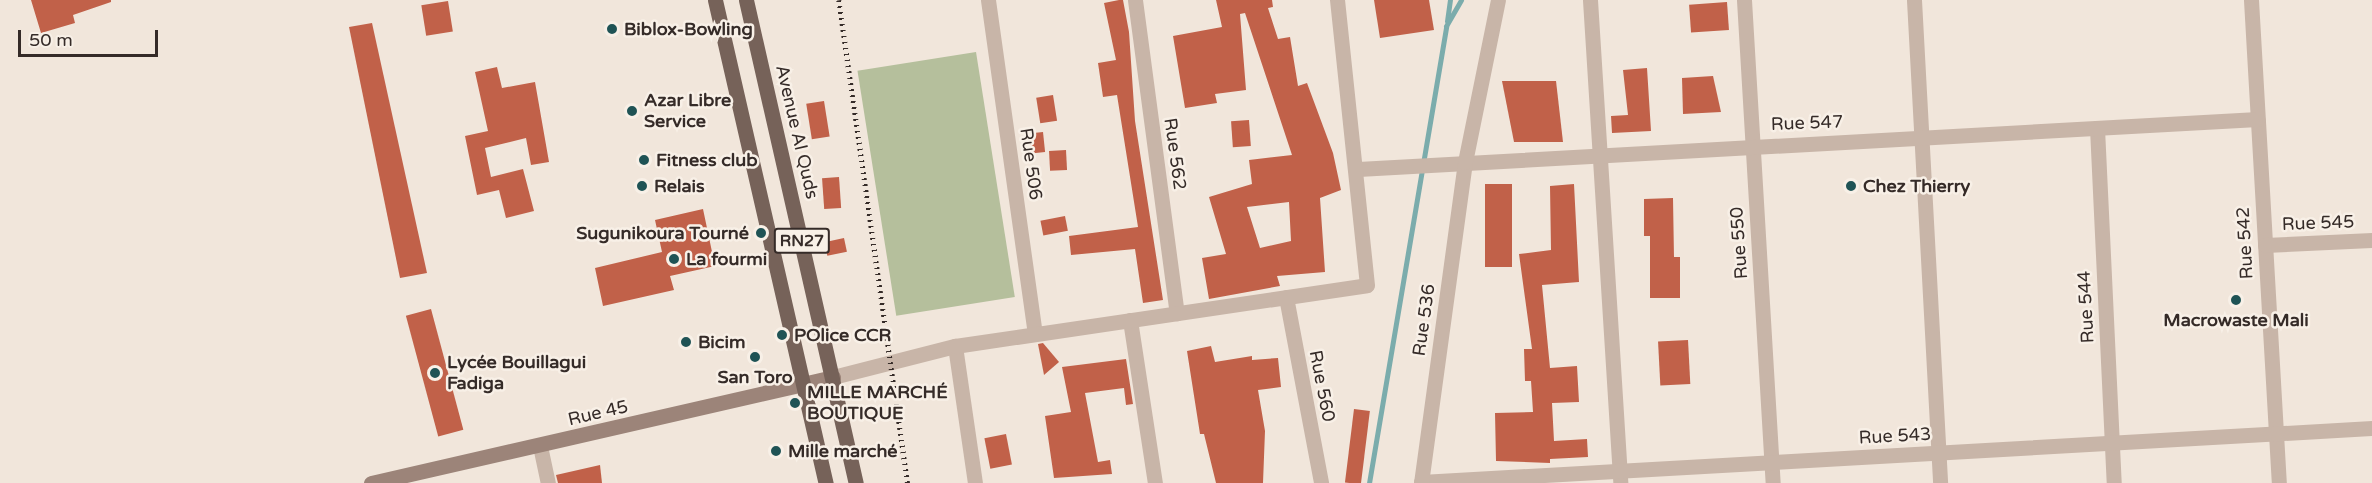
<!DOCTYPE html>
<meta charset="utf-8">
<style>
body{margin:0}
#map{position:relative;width:2372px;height:483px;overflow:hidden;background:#f1e6db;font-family:"Varela Round",sans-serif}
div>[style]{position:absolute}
.green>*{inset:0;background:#b5bf9c;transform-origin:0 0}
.stream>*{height:5px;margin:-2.5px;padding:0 2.5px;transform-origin:2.5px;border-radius:2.5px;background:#7bacac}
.building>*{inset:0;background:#c16149;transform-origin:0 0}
.street>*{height:15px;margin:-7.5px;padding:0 7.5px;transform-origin:7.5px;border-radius:7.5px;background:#c8b5a8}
.secondary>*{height:15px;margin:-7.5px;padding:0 7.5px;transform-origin:7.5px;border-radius:7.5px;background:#9c8479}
.primary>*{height:15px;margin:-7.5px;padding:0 7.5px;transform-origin:7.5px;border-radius:7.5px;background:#766259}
.rail>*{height:4.5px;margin-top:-2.25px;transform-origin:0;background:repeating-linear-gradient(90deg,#352b28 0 1.5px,transparent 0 6px)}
.dots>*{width:16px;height:16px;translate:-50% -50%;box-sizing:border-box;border:3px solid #f8f0e7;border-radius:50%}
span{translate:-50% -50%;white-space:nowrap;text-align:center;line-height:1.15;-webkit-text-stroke:5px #f8f0e7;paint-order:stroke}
.shield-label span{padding:2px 4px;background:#f8f0e7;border:2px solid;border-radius:4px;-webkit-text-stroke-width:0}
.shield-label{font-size:16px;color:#352b28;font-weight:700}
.poi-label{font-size:18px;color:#352b28;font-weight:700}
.left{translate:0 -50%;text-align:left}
.right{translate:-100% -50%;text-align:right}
.street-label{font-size:18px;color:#352b28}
.scale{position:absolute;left:18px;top:30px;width:140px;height:27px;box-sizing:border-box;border:3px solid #352b28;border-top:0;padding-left:8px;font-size:18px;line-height:21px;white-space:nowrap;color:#352b28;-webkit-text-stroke:4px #f8f0e7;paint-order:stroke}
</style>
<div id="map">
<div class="green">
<i style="left:976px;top:52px;width:248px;height:120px;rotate:81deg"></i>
</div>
<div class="stream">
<i style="left:1447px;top:21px;width:21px;rotate:-82deg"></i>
<i style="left:1369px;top:483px;width:463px;rotate:-80.4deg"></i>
<i style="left:1446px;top:26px;width:30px;rotate:-60deg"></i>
</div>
<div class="building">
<i style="clip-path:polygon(31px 0,111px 0,111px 2px,73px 15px,75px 23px,41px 33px)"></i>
<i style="clip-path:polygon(1119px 0,1123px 0,1129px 32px,1135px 121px,1163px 300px,1143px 303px,1135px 249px,1071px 255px,1069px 236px,1138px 227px,1117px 95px,1103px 97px,1098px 63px,1116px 60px,1104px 3px)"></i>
<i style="clip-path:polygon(evenodd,1216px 0,1272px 0,1273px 7px,1268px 8px,1278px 39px,1290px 37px,1298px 86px,1307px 83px,1333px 153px,1341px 190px,1320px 198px,1325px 272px,1277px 276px,1280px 286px,1209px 299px,1202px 258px,1226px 254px,1209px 197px,1252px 184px,1249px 160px,1292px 155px,1245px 13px,1240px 14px,1246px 90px,1215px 94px,1217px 103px,1185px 108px,1173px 36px,1222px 27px,1216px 0,1289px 202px,1291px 241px,1260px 248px,1247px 207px,1289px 202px)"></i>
<i style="clip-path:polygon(1374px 0,1429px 0,1434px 30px,1380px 38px)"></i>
<i style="left:448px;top:1px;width:31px;height:27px;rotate:81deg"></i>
<i style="left:1727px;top:2px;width:28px;height:38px;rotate:86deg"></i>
<i style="clip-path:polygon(372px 23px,427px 273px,400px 278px,349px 27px)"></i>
<i style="clip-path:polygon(497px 67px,502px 88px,535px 82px,549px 162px,531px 165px,526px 138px,485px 148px,491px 177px,523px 169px,534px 211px,506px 218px,499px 190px,477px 195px,465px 136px,488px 131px,475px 72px)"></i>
<i style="clip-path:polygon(1647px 68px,1651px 131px,1612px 133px,1611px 116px,1628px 115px,1623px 70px)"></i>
<i style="clip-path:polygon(1713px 76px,1721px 112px,1683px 114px,1682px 78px)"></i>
<i style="clip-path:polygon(1502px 81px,1556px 81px,1563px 142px,1514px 142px)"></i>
<i style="left:1053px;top:95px;width:26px;height:17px;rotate:81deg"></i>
<i style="left:824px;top:101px;width:36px;height:18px;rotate:81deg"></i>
<i style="left:1249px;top:120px;width:26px;height:18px;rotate:86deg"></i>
<i style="left:1043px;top:132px;width:20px;height:19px;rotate:84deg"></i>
<i style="left:1066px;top:150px;width:20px;height:17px;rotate:87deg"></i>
<i style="left:839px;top:177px;width:31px;height:17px;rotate:86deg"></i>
<i style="left:1485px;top:184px;width:27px;height:83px"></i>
<i style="clip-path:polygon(1574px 184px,1579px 282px,1542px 285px,1550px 368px,1577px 366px,1579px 402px,1552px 403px,1554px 441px,1587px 439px,1588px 457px,1550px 459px,1550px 463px,1496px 461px,1495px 413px,1533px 412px,1531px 381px,1525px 381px,1524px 349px,1532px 349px,1519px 254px,1551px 250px,1550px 186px)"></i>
<i style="clip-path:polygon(1673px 198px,1674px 257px,1680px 257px,1680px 298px,1650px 298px,1650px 236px,1644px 236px,1644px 199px)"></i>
<i style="clip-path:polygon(703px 209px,715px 266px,670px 276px,674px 290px,603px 306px,595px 268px,662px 252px,655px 220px)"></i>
<i style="left:1065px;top:216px;width:15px;height:25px;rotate:79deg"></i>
<i style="left:844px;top:238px;width:14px;height:20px;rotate:78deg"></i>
<i style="left:431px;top:309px;width:125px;height:26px;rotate:75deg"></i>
<i style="left:1688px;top:340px;width:44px;height:30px;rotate:87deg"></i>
<i style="clip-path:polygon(1043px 343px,1059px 362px,1044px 375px,1038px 344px)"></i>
<i style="clip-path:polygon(1211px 346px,1215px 362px,1252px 356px,1252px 360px,1278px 358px,1281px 387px,1258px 390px,1265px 431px,1263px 483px,1216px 483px,1204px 434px,1200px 434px,1187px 351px)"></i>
<i style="clip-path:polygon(1126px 359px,1133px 404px,1126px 405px,1124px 388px,1085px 393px,1098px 462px,1110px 460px,1112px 474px,1054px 478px,1045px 416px,1071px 412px,1062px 367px)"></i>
<i style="left:1354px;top:409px;width:16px;height:74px;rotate:7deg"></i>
<i style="left:1006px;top:434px;width:31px;height:22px;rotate:79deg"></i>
<i style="clip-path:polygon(600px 465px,602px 483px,558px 483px,556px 475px)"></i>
</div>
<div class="street">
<i style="left:988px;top:0;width:337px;rotate:82deg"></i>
<i style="left:1135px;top:0;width:316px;rotate:82.4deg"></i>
<i style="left:1590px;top:0;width:484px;rotate:86.4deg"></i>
<i style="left:1744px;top:0;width:484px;rotate:86.6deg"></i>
<i style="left:1914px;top:0;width:484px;rotate:86.9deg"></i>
<i style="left:2251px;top:0;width:484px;rotate:86.7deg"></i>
<i style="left:2097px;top:128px;width:355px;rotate:87.3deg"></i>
<i style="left:1358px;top:169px;width:901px;rotate:-3.18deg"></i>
<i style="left:2265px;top:245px;width:107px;rotate:-2.7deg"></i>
<i style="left:1286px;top:297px;width:189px;rotate:79.3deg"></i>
<i style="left:1130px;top:320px;width:165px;rotate:81.3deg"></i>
<i style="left:955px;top:346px;width:138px;rotate:81.7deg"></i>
<i style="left:833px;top:377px;width:126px;rotate:-14.3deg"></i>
<i style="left:955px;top:346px;width:416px;rotate:-8.4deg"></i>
<i style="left:1367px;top:285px;width:287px;rotate:-96deg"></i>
<i style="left:540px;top:446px;width:38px;rotate:78deg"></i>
<i style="left:1421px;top:482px;width:953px;rotate:-3.25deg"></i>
<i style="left:1421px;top:483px;width:324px;rotate:-82.2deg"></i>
<i style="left:1465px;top:162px;width:165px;rotate:-78.5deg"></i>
</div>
<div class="secondary">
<i style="left:371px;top:483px;width:474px;rotate:-12.9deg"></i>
</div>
<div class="primary">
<i style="left:715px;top:0;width:496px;rotate:77.1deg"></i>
<i style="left:746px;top:0;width:495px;rotate:77.2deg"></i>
</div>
<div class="rail">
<i style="left:839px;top:0;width:488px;rotate:81.9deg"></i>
</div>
<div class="dots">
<i style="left:612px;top:29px;background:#1f5355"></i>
<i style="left:632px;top:111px;background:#1f5355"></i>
<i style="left:644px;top:160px;background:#1f5355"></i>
<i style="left:642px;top:186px;background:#1f5355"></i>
<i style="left:1851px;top:186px;background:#1f5355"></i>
<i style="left:761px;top:233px;background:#1f5355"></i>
<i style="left:674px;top:259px;background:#1f5355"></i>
<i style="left:2236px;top:300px;background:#1f5355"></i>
<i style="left:782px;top:335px;background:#1f5355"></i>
<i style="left:686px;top:342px;background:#1f5355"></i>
<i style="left:755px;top:357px;background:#1f5355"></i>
<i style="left:435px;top:373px;background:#1f5355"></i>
<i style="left:795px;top:403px;background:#1f5355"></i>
<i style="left:776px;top:451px;background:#1f5355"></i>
</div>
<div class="shield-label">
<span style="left:802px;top:241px">RN27</span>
</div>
<div class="poi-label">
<span class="left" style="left:624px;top:29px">Biblox-Bowling</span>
<span class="left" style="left:644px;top:111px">Azar Libre<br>Service</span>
<span class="left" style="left:656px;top:160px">Fitness club</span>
<span class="left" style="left:654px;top:186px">Relais</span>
<span class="left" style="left:1863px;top:186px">Chez Thierry</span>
<span class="right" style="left:749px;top:233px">Sugunikoura Tourné</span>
<span class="left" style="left:686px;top:259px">La fourmi</span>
<span style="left:2236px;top:320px">Macrowaste Mali</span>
<span class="left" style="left:794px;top:335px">POlice CCR</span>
<span class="left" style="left:698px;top:342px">Bicim</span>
<span class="left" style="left:447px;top:373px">Lycée Bouillagui<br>Fadiga</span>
<span style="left:755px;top:377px">San Toro</span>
<span class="left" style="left:807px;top:403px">MILLE MARCHÉ<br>BOUTIQUE</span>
<span class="left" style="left:788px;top:451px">Mille marché</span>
</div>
<div class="street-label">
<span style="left:1807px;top:123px;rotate:-2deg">Rue 547</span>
<span style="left:797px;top:132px;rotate:77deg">Avenue Al Quds</span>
<span style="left:1175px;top:154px;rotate:82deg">Rue 562</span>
<span style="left:1031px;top:164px;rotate:82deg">Rue 506</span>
<span style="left:2318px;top:223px;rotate:-2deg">Rue 545</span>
<span style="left:1739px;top:243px;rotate:-94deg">Rue 550</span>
<span style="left:2245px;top:243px;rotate:-93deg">Rue 542</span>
<span style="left:2086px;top:307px;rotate:-93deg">Rue 544</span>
<span style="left:1424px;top:320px;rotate:-82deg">Rue 536</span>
<span style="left:1322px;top:386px;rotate:79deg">Rue 560</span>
<span style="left:598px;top:413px;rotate:-13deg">Rue 45</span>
<span style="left:1895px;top:436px;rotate:-3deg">Rue 543</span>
</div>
<div class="scale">50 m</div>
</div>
